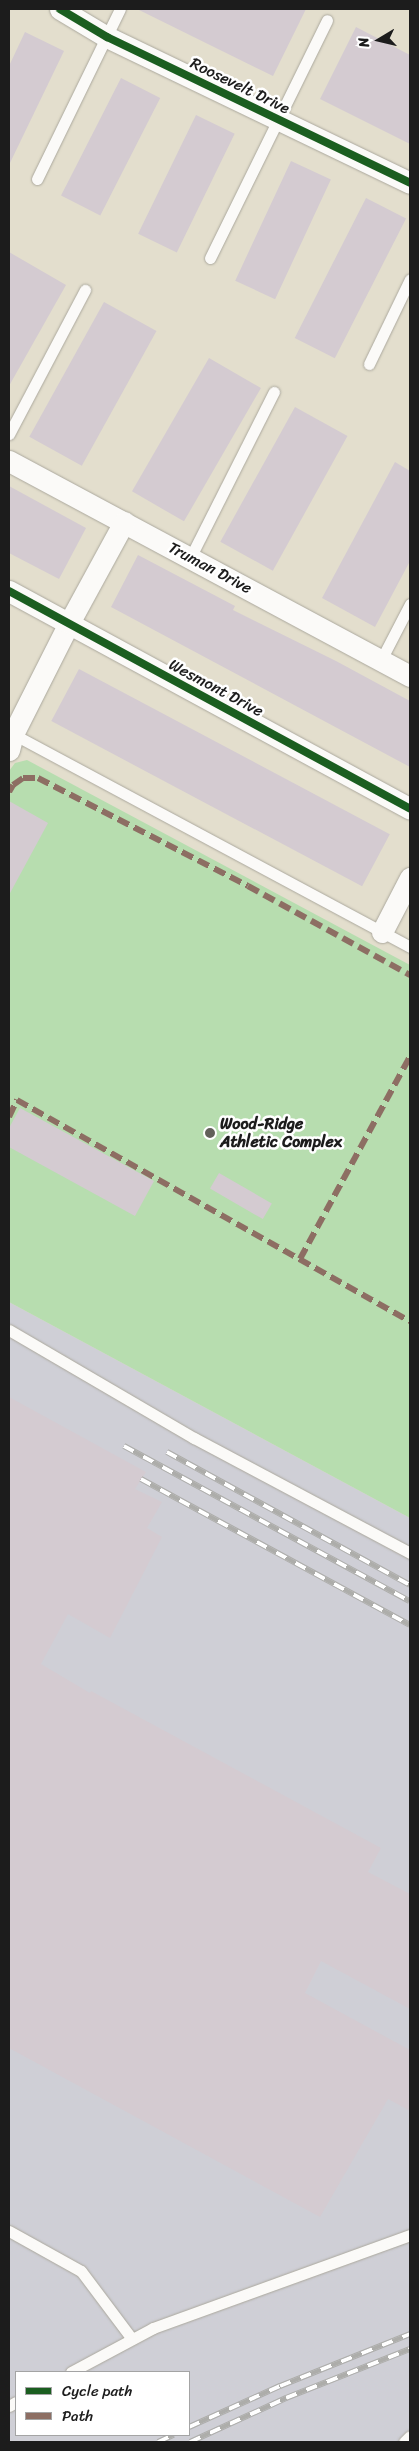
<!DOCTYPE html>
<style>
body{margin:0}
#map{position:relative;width:419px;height:2451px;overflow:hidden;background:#e3decd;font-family:Sriracha,sans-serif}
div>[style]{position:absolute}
.industrial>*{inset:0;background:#cfcfd6}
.green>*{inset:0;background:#b7ddaf}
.building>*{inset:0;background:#d4cbd1;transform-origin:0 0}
.roads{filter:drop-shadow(0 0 1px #aba89d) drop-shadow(0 0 1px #aba89d)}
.lane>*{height:11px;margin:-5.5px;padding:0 5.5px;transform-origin:5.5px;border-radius:5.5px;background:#fbfaf8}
.street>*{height:21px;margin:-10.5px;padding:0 10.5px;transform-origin:10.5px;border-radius:10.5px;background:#fbfaf8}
.rail>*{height:5.5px;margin-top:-2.75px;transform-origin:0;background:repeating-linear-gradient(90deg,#fff 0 11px,#adadaa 0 22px);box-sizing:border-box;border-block:1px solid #adadaa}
.quiet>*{height:6px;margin-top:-3px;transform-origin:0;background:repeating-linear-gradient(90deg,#8d6e63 0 12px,transparent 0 18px)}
.cycleway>*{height:8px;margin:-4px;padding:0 4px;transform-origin:4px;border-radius:4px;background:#1b5e20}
.dots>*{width:14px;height:14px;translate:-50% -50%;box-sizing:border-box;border:2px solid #fff;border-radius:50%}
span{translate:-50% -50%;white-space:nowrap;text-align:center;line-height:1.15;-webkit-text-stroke:5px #fff;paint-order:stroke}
.street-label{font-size:16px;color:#1c1c1c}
.poi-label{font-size:16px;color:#1c1c1c;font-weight:700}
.left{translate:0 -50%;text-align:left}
.frame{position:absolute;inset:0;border:10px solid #1c1c1c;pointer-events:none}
.legend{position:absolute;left:15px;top:2371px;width:175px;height:65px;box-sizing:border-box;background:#fff;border:1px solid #a4a4a4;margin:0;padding:6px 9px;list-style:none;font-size:15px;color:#1c1c1c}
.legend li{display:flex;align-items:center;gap:10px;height:25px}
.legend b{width:25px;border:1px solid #a4a4a4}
.north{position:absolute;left:354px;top:15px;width:50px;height:50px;-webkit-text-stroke:4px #fff;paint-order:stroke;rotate:261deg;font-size:14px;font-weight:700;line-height:20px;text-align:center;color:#1c1c1c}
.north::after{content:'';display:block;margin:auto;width:18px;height:22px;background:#1c1c1c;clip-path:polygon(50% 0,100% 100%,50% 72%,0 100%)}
</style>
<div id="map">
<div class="industrial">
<i style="clip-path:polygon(evenodd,9px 1302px,410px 1518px,410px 2442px,9px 2442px,9px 1302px,16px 2372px,189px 2372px,189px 2435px,16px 2435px,16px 2372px)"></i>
</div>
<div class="green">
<i style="clip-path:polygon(27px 760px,410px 965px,410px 1518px,9px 1302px,9px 771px,15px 763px)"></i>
</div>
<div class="building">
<i style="clip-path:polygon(137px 9px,306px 9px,273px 76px)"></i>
<i style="clip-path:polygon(356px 27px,410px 55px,410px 144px,320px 99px)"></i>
<i style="clip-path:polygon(25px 32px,64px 51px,9px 165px,9px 66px)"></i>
<i style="left:121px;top:78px;width:44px;height:132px;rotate:27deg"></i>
<i style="left:196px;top:115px;width:43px;height:132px;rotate:26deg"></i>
<i style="left:291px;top:161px;width:44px;height:132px;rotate:25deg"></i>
<i style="left:366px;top:198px;width:45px;height:157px;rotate:27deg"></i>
<i style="clip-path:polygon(9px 252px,66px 285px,9px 386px)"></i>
<i style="left:104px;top:302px;width:60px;height:154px;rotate:29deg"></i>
<i style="left:209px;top:358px;width:60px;height:154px;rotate:30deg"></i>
<i style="left:295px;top:407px;width:60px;height:154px;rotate:29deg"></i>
<i style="clip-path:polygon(395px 462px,410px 471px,410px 561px,375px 627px,322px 598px)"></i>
<i style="clip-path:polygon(9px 486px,86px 528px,59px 579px,9px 553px)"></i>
<i style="clip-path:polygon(138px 555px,235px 606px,233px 610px,336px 661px,410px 701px,410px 767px,111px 607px)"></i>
<i style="left:79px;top:669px;width:352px;height:59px;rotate:28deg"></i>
<i style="clip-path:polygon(9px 801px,48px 823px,9px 895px)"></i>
<i style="clip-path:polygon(20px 1108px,154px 1181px,135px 1216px,9px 1147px,9px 1128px)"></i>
<i style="left:219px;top:1173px;width:61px;height:18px;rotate:30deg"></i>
<i style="clip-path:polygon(9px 1397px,146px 1472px,135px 1489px,162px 1502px,147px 1528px,162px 1537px,110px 1638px,68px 1614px,41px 1664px,90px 1693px,91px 1691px,381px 1848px,368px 1872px,410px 1894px,410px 2009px,321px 1961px,305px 1993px,410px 2050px,410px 2111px,388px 2099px,320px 2217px,9px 2048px)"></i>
</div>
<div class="roads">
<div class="lane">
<i style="left:37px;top:179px;width:189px;rotate:-64deg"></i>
<i style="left:210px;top:258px;width:265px;rotate:-63.8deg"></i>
<i style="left:369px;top:364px;width:94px;rotate:-64.2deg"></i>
<i style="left:9px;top:434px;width:163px;rotate:-62.2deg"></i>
<i style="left:190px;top:558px;width:186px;rotate:-63.2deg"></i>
<i style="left:381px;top:660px;width:63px;rotate:-62.6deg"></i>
<i style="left:13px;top:734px;width:451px;rotate:28.2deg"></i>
<i style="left:9px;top:1330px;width:214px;rotate:30.3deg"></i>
<i style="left:194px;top:1438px;width:245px;rotate:28deg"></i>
<i style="left:9px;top:2231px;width:82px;rotate:29.1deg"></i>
<i style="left:81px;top:2271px;width:85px;rotate:53.1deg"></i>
<i style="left:71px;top:2372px;width:93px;rotate:-28.2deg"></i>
<i style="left:153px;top:2328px;width:273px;rotate:-19.9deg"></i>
<i style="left:9px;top:2406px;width:8px;rotate:-30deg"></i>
<i style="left:404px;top:2442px;width:8px;rotate:-45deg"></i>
</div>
<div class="street">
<i style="left:60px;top:9px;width:55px;rotate:30.8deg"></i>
<i style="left:107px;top:37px;width:336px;rotate:25.7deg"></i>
<i style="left:9px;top:461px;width:455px;rotate:28.2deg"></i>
<i style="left:9px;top:591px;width:456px;rotate:28.5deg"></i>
<i style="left:9px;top:750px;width:16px;rotate:-76deg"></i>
<i style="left:13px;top:734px;width:124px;rotate:-63.2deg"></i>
<i style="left:69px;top:623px;width:115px;rotate:-61.4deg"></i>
<i style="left:382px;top:932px;width:61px;rotate:-62.6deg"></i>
</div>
</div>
<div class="rail">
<i style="left:124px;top:1446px;width:325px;rotate:28.5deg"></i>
<i style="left:167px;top:1452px;width:277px;rotate:28.7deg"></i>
<i style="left:141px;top:1479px;width:306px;rotate:28.5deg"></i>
<i style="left:189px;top:2427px;width:100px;rotate:-24.3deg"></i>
<i style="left:280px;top:2386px;width:140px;rotate:-21.8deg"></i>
<i style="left:158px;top:2442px;width:17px;rotate:-25deg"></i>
<i style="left:190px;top:2442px;width:106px;rotate:-24.6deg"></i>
<i style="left:286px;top:2398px;width:133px;rotate:-21.6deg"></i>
</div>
<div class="quiet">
<i style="left:9px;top:792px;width:8px;rotate:-60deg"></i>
<i style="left:13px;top:785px;width:12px;rotate:-35deg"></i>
<i style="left:23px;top:778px;width:15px"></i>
<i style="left:38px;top:778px;width:236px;rotate:27.2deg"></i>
<i style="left:248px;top:886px;width:185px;rotate:28.8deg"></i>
<i style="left:9px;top:1117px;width:19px;rotate:-65deg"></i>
<i style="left:17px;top:1100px;width:451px;rotate:29.4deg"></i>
<i style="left:300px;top:1259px;width:231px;rotate:-61.5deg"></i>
</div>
<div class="cycleway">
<i style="left:60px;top:9px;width:55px;rotate:30.8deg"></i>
<i style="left:107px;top:37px;width:336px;rotate:25.7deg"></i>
<i style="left:9px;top:591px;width:456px;rotate:28.5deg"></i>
</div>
<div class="dots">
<i style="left:210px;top:1133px;background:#62605a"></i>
</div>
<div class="street-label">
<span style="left:240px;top:86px;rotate:26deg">Roosevelt Drive</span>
<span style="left:210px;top:568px;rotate:28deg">Truman Drive</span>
<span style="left:216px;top:688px;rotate:28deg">Wesmont Drive</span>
</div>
<div class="poi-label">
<span class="left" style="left:220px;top:1133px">Wood-Ridge<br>Athletic Complex</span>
</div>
<div class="frame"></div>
<ul class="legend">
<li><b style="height:6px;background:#1b5e20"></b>Cycle path</li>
<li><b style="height:6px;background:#8d6e63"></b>Path</li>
</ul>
<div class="north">N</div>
</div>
